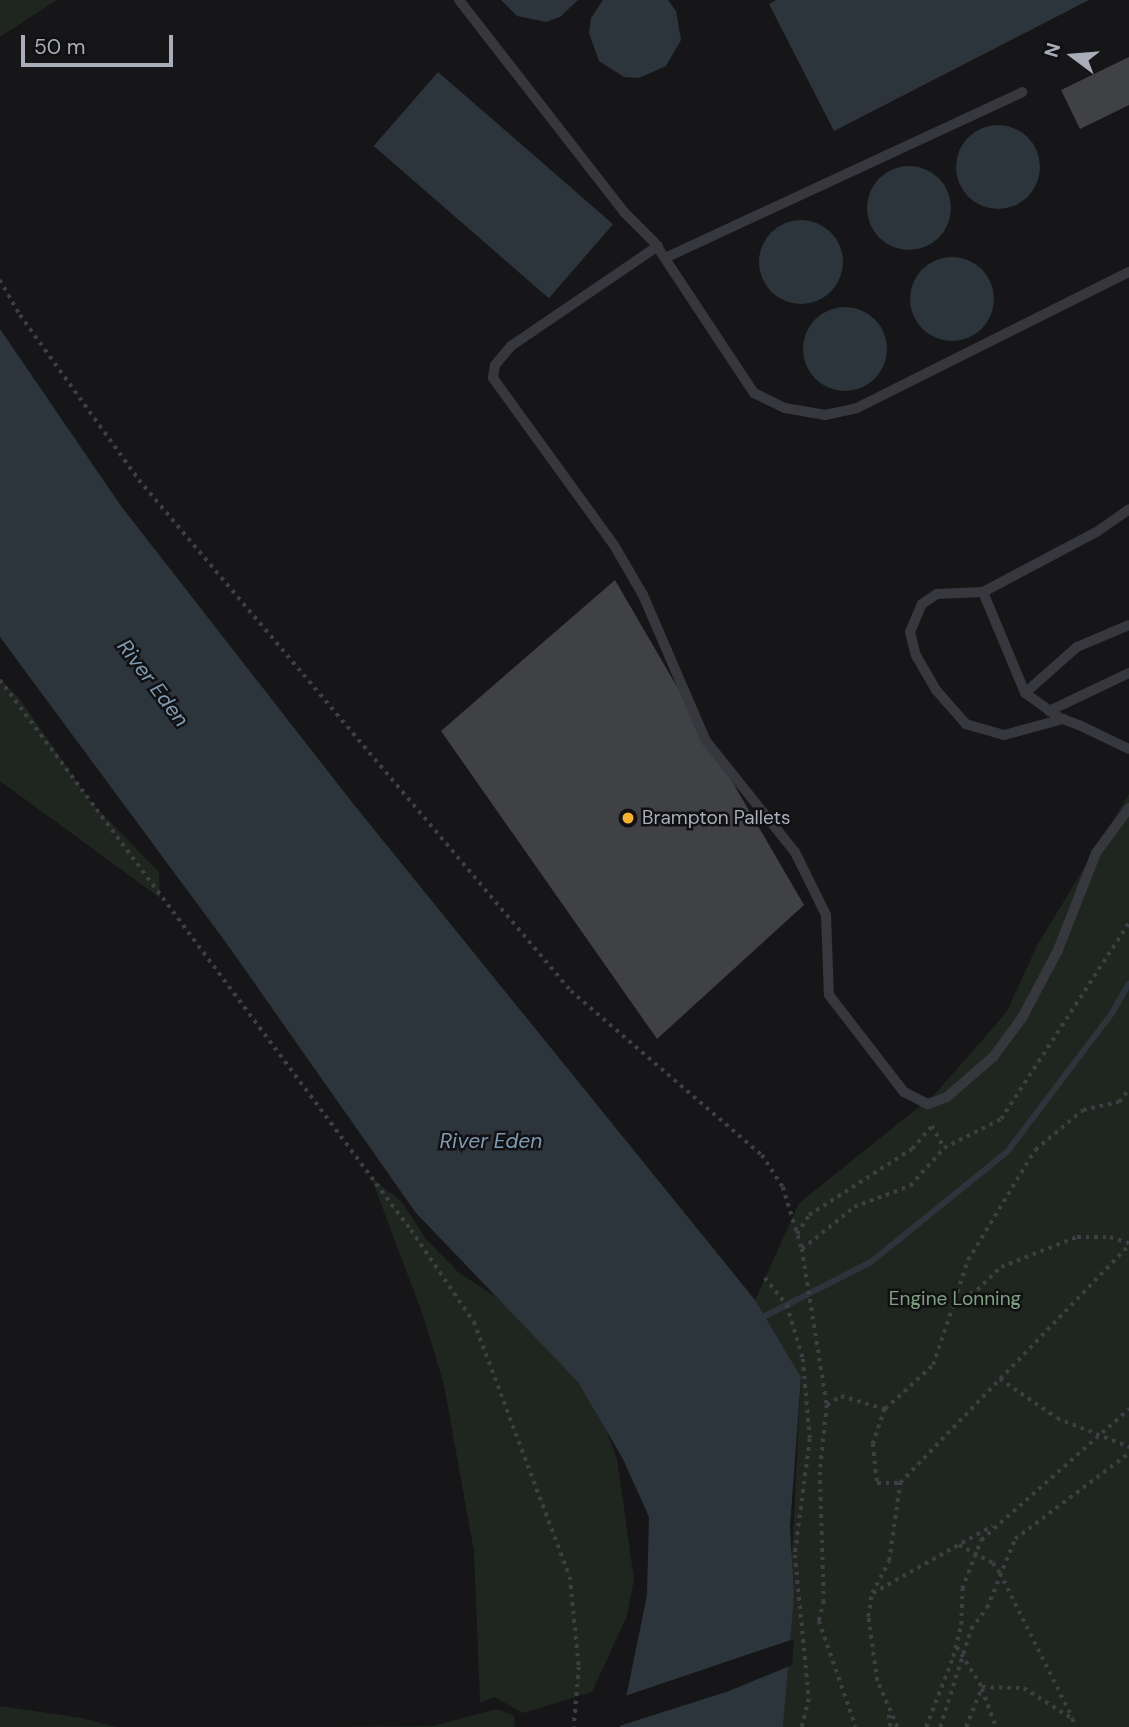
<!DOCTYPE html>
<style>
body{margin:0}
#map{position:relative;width:1129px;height:1727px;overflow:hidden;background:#161618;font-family:"DM Sans",sans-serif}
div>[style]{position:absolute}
.green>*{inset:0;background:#1e261f}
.water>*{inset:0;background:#2c353c;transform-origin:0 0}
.round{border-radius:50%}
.pier>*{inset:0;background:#161618}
.stream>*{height:6px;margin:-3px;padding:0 3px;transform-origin:3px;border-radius:3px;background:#2c353c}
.building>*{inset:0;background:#404145}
.path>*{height:3.5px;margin-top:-1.75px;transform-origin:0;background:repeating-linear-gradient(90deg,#3d3f44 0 3.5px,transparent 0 8.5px)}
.service>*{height:10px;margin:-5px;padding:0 5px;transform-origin:5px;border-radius:5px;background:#37383d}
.dots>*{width:19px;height:19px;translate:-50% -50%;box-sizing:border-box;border:4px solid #111113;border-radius:50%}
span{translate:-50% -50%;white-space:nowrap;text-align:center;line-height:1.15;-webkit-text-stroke:5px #111113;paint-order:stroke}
.poi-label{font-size:19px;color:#a8adb8}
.left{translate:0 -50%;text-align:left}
.park-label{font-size:19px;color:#7fa381}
.water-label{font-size:21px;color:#7f9bb3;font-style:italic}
.north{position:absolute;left:1038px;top:21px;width:70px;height:70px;-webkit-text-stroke:5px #111113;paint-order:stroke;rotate:286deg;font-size:19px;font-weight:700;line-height:28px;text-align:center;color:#a8adb8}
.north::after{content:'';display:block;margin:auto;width:24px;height:32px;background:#a8adb8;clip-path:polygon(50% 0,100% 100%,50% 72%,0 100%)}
.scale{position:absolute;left:21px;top:35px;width:152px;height:32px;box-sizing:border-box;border:4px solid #a8adb8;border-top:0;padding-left:9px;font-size:21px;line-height:24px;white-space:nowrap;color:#a8adb8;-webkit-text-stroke:5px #111113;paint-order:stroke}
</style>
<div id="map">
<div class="green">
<i style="clip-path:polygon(0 0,57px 0,0 37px)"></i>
<i style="clip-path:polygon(0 679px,20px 699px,90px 801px,159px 872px,160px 898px,0 781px)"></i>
<i style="clip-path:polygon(1129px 794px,1129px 1727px,783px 1727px,801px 1377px,755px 1300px,799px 1203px,935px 1094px,1006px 1013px,1038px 944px)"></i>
<i style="clip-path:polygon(371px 1177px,402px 1202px,426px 1239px,458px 1272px,514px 1309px,563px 1358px,599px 1411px,617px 1459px,634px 1579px,627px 1616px,592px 1692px,523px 1713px,494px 1697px,480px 1703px,474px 1552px,444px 1385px,424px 1318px)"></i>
<i style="clip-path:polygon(0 1706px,82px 1718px,116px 1727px,0 1727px)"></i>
<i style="clip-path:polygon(497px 1709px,514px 1716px,515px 1727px,324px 1727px,433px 1726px)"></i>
</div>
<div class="water">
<i style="clip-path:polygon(501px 0,578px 0,560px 17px,546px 22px,517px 16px)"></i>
<i style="clip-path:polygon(603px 0,668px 0,676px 11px,681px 40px,666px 66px,639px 78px,624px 77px,599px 61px,589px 33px,591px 18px)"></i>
<i style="clip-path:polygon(776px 0,1089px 0,834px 131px,769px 4px)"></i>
<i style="left:438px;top:72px;width:232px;height:98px;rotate:41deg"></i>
<i class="round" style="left:956px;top:125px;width:84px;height:84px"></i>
<i class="round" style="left:867px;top:166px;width:84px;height:84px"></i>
<i class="round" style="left:759px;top:220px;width:84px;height:84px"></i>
<i class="round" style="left:910px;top:257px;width:84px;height:84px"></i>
<i class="round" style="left:803px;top:307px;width:84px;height:84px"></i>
<i style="clip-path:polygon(0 329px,121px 506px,351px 801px,755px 1300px,801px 1377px,790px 1527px,794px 1595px,783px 1727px,620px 1727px,647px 1595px,649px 1517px,623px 1459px,578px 1382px,416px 1213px,227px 944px,0 637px)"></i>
</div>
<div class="pier">
<i style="clip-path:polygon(794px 1639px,792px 1665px,729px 1691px,616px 1727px,622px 1697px)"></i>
</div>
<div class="stream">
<i style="left:765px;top:1316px;width:119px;rotate:-27deg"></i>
<i style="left:871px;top:1262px;width:175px;rotate:-39deg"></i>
<i style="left:1007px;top:1152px;width:174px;rotate:-52.9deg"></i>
<i style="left:1112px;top:1013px;width:34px;rotate:-60deg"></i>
</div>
<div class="building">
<i style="clip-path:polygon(1129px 57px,1129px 105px,1080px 129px,1061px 90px)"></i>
<i style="clip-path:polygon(615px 580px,804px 905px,657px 1039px,441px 731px)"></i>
</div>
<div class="path">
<i style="left:0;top:280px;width:40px;rotate:60.3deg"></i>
<i style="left:20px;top:315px;width:203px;rotate:54.2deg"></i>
<i style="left:139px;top:480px;width:669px;rotate:49.79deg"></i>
<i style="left:571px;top:991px;width:252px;rotate:40.7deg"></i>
<i style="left:762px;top:1155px;width:38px;rotate:57deg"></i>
<i style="left:783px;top:1187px;width:65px;rotate:73deg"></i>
<i style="left:802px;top:1249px;width:158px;rotate:80.9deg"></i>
<i style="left:827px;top:1405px;width:67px;rotate:96deg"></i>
<i style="left:820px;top:1472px;width:129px;rotate:88.2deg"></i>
<i style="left:824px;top:1601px;width:21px;rotate:104deg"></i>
<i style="left:819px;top:1621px;width:112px;rotate:70.8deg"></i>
<i style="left:0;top:680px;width:687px;rotate:53.23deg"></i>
<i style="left:411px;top:1230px;width:112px;rotate:55.6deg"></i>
<i style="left:474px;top:1322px;width:272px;rotate:69.4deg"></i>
<i style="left:570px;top:1577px;width:90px;rotate:84.3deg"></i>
<i style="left:579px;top:1667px;width:60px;rotate:94.8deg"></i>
<i style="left:797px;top:1234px;width:22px;rotate:-58deg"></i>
<i style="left:809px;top:1215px;width:122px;rotate:-32.7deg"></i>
<i style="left:912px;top:1149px;width:30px;rotate:-49deg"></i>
<i style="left:932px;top:1126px;width:25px;rotate:61deg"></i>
<i style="left:802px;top:1249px;width:67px;rotate:-38.9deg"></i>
<i style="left:854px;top:1207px;width:60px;rotate:-20.6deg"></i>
<i style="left:910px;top:1186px;width:51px;rotate:-48.2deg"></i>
<i style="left:944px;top:1148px;width:64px;rotate:-27deg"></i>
<i style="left:1001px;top:1119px;width:234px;rotate:-56.9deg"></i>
<i style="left:765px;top:1278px;width:35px;rotate:51deg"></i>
<i style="left:787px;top:1305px;width:56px;rotate:73.5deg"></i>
<i style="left:803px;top:1359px;width:80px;rotate:85deg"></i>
<i style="left:810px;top:1439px;width:117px;rotate:97.4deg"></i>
<i style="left:795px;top:1555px;width:145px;rotate:84.4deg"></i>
<i style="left:809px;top:1699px;width:29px;rotate:104deg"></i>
<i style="left:955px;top:1303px;width:26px;rotate:-31deg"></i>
<i style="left:977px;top:1290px;width:33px;rotate:-44deg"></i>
<i style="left:1001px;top:1267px;width:82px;rotate:-21.5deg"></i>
<i style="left:1077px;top:1237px;width:33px"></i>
<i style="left:1110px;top:1237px;width:20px;rotate:18deg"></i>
<i style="left:1000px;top:1379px;width:69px;rotate:34.4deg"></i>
<i style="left:1057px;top:1418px;width:78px;rotate:21.9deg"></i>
<i style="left:827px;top:1405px;width:17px;rotate:-33deg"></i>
<i style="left:841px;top:1396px;width:46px;rotate:16.5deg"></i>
<i style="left:885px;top:1409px;width:37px;rotate:109deg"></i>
<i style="left:873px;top:1444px;width:39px;rotate:84deg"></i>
<i style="left:877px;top:1483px;width:23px"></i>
<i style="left:885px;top:1409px;width:65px;rotate:-42.5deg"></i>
<i style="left:933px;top:1365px;width:111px;rotate:-71.6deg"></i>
<i style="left:968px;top:1260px;width:129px;rotate:-58.7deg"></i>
<i style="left:1035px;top:1150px;width:62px;rotate:-39.8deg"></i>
<i style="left:1083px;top:1110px;width:37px;rotate:-13deg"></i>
<i style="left:1119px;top:1102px;width:16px;rotate:-52deg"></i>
<i style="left:959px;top:1545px;width:38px;rotate:28deg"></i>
<i style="left:993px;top:1563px;width:12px;rotate:55deg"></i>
<i style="left:1000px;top:1573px;width:163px;rotate:63.4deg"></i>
<i style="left:873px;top:1593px;width:137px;rotate:-29.4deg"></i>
<i style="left:957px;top:1647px;width:47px;rotate:58deg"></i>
<i style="left:982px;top:1687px;width:42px;rotate:1.4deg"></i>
<i style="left:1024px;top:1688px;width:58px;rotate:32.3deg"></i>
<i style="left:1073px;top:1719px;width:8px;rotate:83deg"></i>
<i style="left:982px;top:1689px;width:40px;rotate:69.8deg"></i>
<i style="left:889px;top:1715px;width:12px;rotate:81deg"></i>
<i style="left:897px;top:1727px;width:50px;rotate:-113.5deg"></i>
<i style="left:877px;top:1681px;width:65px;rotate:-98deg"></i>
<i style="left:868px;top:1617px;width:24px;rotate:-81deg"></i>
<i style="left:872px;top:1593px;width:36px;rotate:-62deg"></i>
<i style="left:889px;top:1561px;width:79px;rotate:-82deg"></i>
<i style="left:900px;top:1483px;width:330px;rotate:-46.1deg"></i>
<i style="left:926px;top:1727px;width:75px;rotate:-68.9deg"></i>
<i style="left:953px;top:1657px;width:33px;rotate:-76deg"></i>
<i style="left:961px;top:1625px;width:36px;rotate:-88deg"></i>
<i style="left:962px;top:1589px;width:53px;rotate:-68.8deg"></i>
<i style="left:981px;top:1540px;width:198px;rotate:-41.5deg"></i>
<i style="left:940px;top:1727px;width:103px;rotate:-72.4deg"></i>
<i style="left:971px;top:1629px;width:26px;rotate:-53deg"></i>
<i style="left:987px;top:1608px;width:74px;rotate:-67.9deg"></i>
<i style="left:1015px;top:1539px;width:143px;rotate:-37deg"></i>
<i style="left:966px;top:1727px;width:43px;rotate:-68.2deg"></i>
</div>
<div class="service">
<i style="left:459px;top:0;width:270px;rotate:52.1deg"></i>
<i style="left:625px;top:213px;width:41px;rotate:45deg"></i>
<i style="left:654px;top:242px;width:181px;rotate:56.5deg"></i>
<i style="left:754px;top:393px;width:34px;rotate:26deg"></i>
<i style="left:785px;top:408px;width:41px;rotate:9.9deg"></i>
<i style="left:825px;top:415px;width:33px;rotate:-12deg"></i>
<i style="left:857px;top:408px;width:304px;rotate:-26.6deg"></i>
<i style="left:658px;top:246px;width:178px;rotate:145.8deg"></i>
<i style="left:511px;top:346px;width:25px;rotate:130deg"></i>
<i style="left:495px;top:365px;width:13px;rotate:99deg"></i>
<i style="left:493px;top:378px;width:206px;rotate:54.1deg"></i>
<i style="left:614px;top:545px;width:58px;rotate:59.9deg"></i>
<i style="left:643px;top:595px;width:159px;rotate:66.7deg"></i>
<i style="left:706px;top:741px;width:142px;rotate:51.3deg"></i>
<i style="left:795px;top:852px;width:70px;rotate:63.8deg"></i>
<i style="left:826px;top:915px;width:80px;rotate:87.9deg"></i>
<i style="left:829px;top:995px;width:123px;rotate:52.3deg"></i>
<i style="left:904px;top:1092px;width:27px;rotate:27deg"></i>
<i style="left:928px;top:1104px;width:20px;rotate:-20deg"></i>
<i style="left:947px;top:1097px;width:61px;rotate:-41deg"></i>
<i style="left:993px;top:1057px;width:49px;rotate:-53.4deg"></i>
<i style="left:1022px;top:1018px;width:77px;rotate:-62.1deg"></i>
<i style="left:1058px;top:950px;width:104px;rotate:-68.6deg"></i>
<i style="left:1096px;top:853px;width:56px;rotate:-53.7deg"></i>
<i style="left:665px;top:258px;width:394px;rotate:-24.9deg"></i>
<i style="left:983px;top:592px;width:130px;rotate:-27.9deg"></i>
<i style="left:1098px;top:531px;width:38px;rotate:-35deg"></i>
<i style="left:1025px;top:693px;width:69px;rotate:-41.5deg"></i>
<i style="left:1077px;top:647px;width:56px;rotate:-22.9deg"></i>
<i style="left:1049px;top:711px;width:89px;rotate:-25.4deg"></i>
<i style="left:1063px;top:719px;width:61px;rotate:164.8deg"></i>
<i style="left:1004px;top:735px;width:40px;rotate:-164deg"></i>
<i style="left:966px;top:724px;width:45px;rotate:-131.4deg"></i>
<i style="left:936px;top:690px;width:39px;rotate:-120deg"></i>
<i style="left:916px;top:656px;width:25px;rotate:-104deg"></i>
<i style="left:910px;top:632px;width:30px;rotate:-67deg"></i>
<i style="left:922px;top:604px;width:18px;rotate:-34deg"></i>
<i style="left:937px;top:594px;width:46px;rotate:-2.5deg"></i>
<i style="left:983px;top:592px;width:109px;rotate:67.4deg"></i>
<i style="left:1025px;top:693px;width:43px;rotate:35.5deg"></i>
<i style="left:1060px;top:718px;width:3px;rotate:18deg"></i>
<i style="left:1063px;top:719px;width:17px;rotate:21deg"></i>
<i style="left:1079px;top:725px;width:55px;rotate:25.6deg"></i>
</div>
<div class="dots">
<i style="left:628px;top:818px;background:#f2b134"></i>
</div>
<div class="poi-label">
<span class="left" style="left:642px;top:818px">Brampton Pallets</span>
</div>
<div class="park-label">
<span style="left:955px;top:1299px">Engine Lonning</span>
</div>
<div class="water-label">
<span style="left:153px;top:683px;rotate:53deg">River Eden</span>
<span style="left:491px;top:1141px">River Eden</span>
</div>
<div class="north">N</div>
<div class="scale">50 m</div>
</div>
